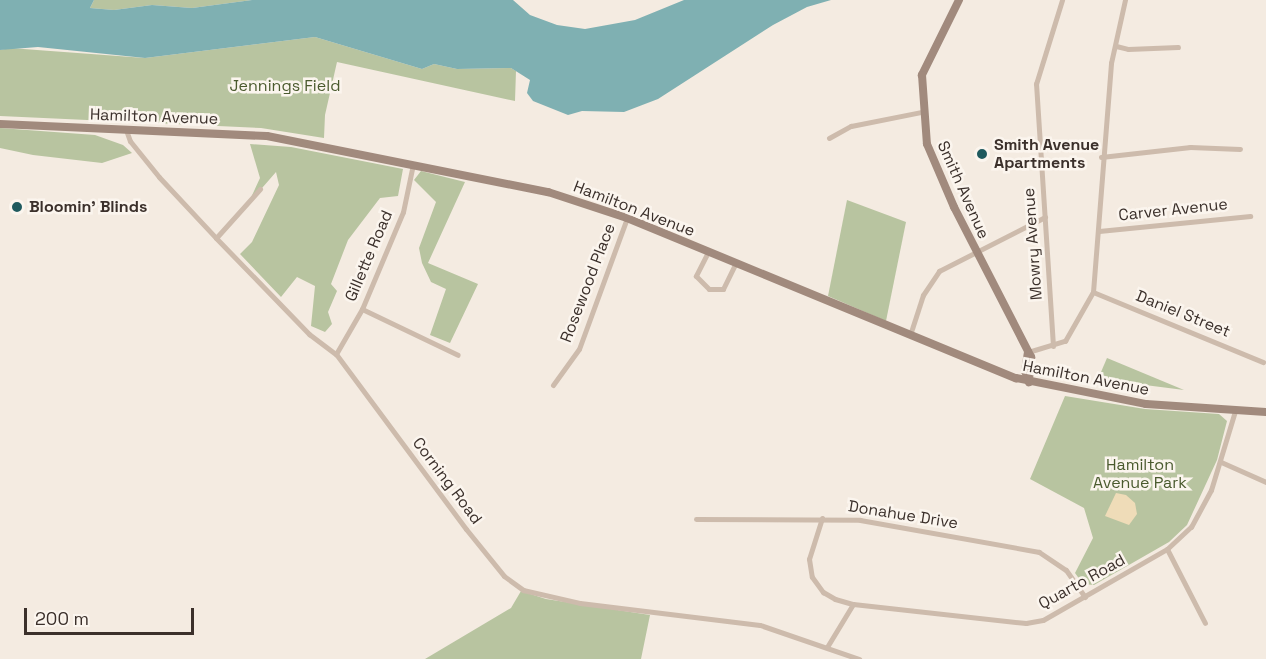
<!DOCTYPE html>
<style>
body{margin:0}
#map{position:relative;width:1266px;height:659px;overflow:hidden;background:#f4ebe1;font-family:"Space Grotesk",sans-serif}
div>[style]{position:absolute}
.green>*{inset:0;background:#b8c4a0}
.sand>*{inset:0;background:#efdcb8}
.water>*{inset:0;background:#7fb0b2}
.street>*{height:5px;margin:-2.5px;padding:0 2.5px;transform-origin:2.5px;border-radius:2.5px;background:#cdbbac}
.secondary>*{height:8px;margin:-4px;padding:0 4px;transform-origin:4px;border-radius:4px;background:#a18a7d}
.dots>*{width:16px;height:16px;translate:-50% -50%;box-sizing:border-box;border:3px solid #fbf5ee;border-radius:50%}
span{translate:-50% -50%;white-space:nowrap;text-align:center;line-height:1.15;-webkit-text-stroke:5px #fbf5ee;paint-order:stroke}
.park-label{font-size:16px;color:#4a5a2e}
.street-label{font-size:16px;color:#3b302b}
.poi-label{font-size:16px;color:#3b302b;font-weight:700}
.left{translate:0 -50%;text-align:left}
.scale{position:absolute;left:24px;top:608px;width:170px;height:27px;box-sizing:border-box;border:3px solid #3b302b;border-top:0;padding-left:8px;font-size:18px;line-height:21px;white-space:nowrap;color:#3b302b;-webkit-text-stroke:4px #fbf5ee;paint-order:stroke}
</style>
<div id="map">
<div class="green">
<i style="clip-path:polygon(94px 0,252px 0,192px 8px,152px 5px,114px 10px,90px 8px)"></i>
<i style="clip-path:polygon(315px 37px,422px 69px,434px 64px,457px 69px,511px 68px,516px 71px,515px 101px,337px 62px,325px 115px,324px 138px,261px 128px,0 116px,0 50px,10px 48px,145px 58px)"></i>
<i style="clip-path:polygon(0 128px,95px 135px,123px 145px,132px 153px,102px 163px,33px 155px,0 148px)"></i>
<i style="clip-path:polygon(250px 144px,291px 147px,403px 169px,398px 196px,380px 198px,348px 240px,331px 284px,337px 291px,328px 312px,332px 324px,325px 332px,311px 326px,315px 286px,297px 277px,281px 297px,240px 254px,252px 242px,279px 185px,276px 172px,248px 204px,260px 178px)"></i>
<i style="clip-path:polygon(421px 171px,465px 182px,428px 263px,478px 284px,450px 343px,430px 335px,446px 289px,431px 282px,422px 263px,419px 248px,436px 202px,414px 180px)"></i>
<i style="clip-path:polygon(847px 200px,906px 222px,886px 321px,828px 296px)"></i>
<i style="clip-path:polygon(1107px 358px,1184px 390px,1098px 379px)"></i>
<i style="clip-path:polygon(1065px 396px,1145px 409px,1219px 414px,1227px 421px,1217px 460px,1187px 525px,1169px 542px,1094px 585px,1083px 584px,1075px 573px,1093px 538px,1084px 508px,1030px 479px)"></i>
<i style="clip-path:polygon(521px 591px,546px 599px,650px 615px,641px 659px,425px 659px,511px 608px)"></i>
</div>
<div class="sand">
<i style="clip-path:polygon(1116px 493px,1126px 495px,1135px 503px,1137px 514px,1129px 525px,1105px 516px)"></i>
</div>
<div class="water">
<i style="clip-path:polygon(0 0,94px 0,90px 8px,114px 10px,152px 5px,192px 8px,252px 0,513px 0,530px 15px,557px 25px,585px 29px,635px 20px,684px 0,831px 0,807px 7px,773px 25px,658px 99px,624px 112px,582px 111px,568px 115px,533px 101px,527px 93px,530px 80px,511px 68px,457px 69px,434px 64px,422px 69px,315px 37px,145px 58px,38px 47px,0 50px)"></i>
</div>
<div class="street">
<i style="left:1116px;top:46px;width:12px;rotate:14deg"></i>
<i style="left:1128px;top:49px;width:50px;rotate:-2.3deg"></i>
<i style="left:126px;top:130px;width:12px;rotate:70deg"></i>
<i style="left:130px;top:141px;width:46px;rotate:51.1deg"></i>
<i style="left:159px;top:177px;width:83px;rotate:46.9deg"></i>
<i style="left:216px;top:238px;width:134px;rotate:45.9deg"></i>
<i style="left:309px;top:334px;width:34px;rotate:37deg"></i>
<i style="left:336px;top:354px;width:218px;rotate:53.4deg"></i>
<i style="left:466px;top:529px;width:60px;rotate:51deg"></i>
<i style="left:504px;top:576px;width:24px;rotate:36deg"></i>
<i style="left:523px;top:590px;width:58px;rotate:12.8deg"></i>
<i style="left:580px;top:603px;width:181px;rotate:7deg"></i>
<i style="left:760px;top:625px;width:105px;rotate:19deg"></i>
<i style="left:829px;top:138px;width:25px;rotate:-29deg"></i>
<i style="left:851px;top:126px;width:71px;rotate:-11.3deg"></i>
<i style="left:1101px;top:157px;width:90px;rotate:-6.4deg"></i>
<i style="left:1190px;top:147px;width:50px;rotate:2.3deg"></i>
<i style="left:1099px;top:231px;width:152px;rotate:-5.7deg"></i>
<i style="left:216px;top:238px;width:66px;rotate:-48.1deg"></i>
<i style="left:708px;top:252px;width:27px;rotate:117deg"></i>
<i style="left:696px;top:276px;width:18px;rotate:45deg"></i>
<i style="left:709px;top:289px;width:14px"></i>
<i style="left:723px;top:289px;width:28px;rotate:-64deg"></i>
<i style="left:1093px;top:292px;width:184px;rotate:22.4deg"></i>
<i style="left:362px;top:309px;width:106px;rotate:25.6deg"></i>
<i style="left:910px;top:335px;width:42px;rotate:-72deg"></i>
<i style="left:923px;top:295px;width:29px;rotate:-56deg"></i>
<i style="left:939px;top:271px;width:119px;rotate:-27deg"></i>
<i style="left:1053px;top:346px;width:263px;rotate:-93.7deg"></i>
<i style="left:1036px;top:84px;width:88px;rotate:-72.8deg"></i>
<i style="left:1028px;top:352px;width:39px;rotate:-17deg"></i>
<i style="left:1065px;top:341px;width:56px;rotate:-60.3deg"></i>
<i style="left:1093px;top:292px;width:230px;rotate:-85.5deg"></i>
<i style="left:1111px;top:63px;width:65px;rotate:-77.5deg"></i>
<i style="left:336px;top:354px;width:52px;rotate:-60deg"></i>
<i style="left:362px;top:309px;width:105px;rotate:-67.1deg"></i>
<i style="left:403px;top:212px;width:49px;rotate:-78.2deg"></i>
<i style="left:553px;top:385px;width:44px;rotate:-54.2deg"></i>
<i style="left:579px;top:349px;width:140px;rotate:-69.9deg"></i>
<i style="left:1221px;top:462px;width:49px;rotate:24deg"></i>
<i style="left:822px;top:518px;width:43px;rotate:107.6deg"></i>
<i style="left:809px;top:559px;width:18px;rotate:81deg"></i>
<i style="left:812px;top:577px;width:19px;rotate:54deg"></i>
<i style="left:823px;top:592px;width:14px;rotate:30deg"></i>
<i style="left:835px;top:599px;width:19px;rotate:16deg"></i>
<i style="left:853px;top:604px;width:174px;rotate:6.3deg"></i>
<i style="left:1026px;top:623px;width:17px;rotate:-10deg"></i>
<i style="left:1043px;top:620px;width:143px;rotate:-29.8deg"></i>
<i style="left:1167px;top:549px;width:33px;rotate:-43deg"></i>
<i style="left:1191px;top:527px;width:42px;rotate:-61.6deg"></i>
<i style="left:1211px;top:490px;width:83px;rotate:-73.1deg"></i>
<i style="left:696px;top:519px;width:164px;rotate:0.3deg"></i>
<i style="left:860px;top:520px;width:182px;rotate:10.1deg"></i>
<i style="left:1039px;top:552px;width:32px;rotate:34deg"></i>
<i style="left:1066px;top:570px;width:33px;rotate:55deg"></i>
<i style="left:1167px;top:549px;width:83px;rotate:62.8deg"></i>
<i style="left:827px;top:647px;width:50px;rotate:-58.8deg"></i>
</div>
<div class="secondary">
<i style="left:959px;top:0;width:84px;rotate:116.3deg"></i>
<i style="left:922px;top:75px;width:69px;rotate:85.9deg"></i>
<i style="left:927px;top:144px;width:69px;rotate:66.8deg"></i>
<i style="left:954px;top:207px;width:169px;rotate:62.8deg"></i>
<i style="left:1031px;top:357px;width:25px;rotate:95deg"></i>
<i style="left:0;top:124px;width:267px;rotate:2.6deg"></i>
<i style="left:267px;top:136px;width:287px;rotate:11.3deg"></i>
<i style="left:548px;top:192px;width:83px;rotate:18.2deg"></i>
<i style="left:627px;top:218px;width:421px;rotate:22.4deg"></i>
<i style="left:1016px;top:378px;width:133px;rotate:11.3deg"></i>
<i style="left:1146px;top:404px;width:120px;rotate:3.8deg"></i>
<i style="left:1028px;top:352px;width:19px;rotate:99deg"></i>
<i style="left:1025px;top:371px;width:12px;rotate:70deg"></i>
</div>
<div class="dots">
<i style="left:982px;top:154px;background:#1f5a5e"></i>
<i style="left:17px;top:207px;background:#1f5a5e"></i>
</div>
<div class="park-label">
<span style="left:285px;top:86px">Jennings Field</span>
<span style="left:1140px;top:474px">Hamilton<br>Avenue Park</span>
</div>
<div class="street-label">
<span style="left:154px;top:117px;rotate:2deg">Hamilton Avenue</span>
<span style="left:963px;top:190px;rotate:66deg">Smith Avenue</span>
<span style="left:634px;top:209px;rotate:21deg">Hamilton Avenue</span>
<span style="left:1173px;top:210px;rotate:-6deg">Carver Avenue</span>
<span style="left:1033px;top:244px;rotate:-94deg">Mowry Avenue</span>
<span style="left:369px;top:256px;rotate:-67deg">Gillette Road</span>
<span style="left:588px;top:283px;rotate:-69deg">Rosewood Place</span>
<span style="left:1183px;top:314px;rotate:22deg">Daniel Street</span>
<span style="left:1086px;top:378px;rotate:11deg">Hamilton Avenue</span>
<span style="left:447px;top:481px;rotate:53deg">Corning Road</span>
<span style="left:903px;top:515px;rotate:9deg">Donahue Drive</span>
<span style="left:1082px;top:582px;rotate:-29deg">Quarto Road</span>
</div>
<div class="poi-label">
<span class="left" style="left:994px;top:154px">Smith Avenue<br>Apartments</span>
<span class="left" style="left:29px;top:207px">Bloomin' Blinds</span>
</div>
<div class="scale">200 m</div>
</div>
